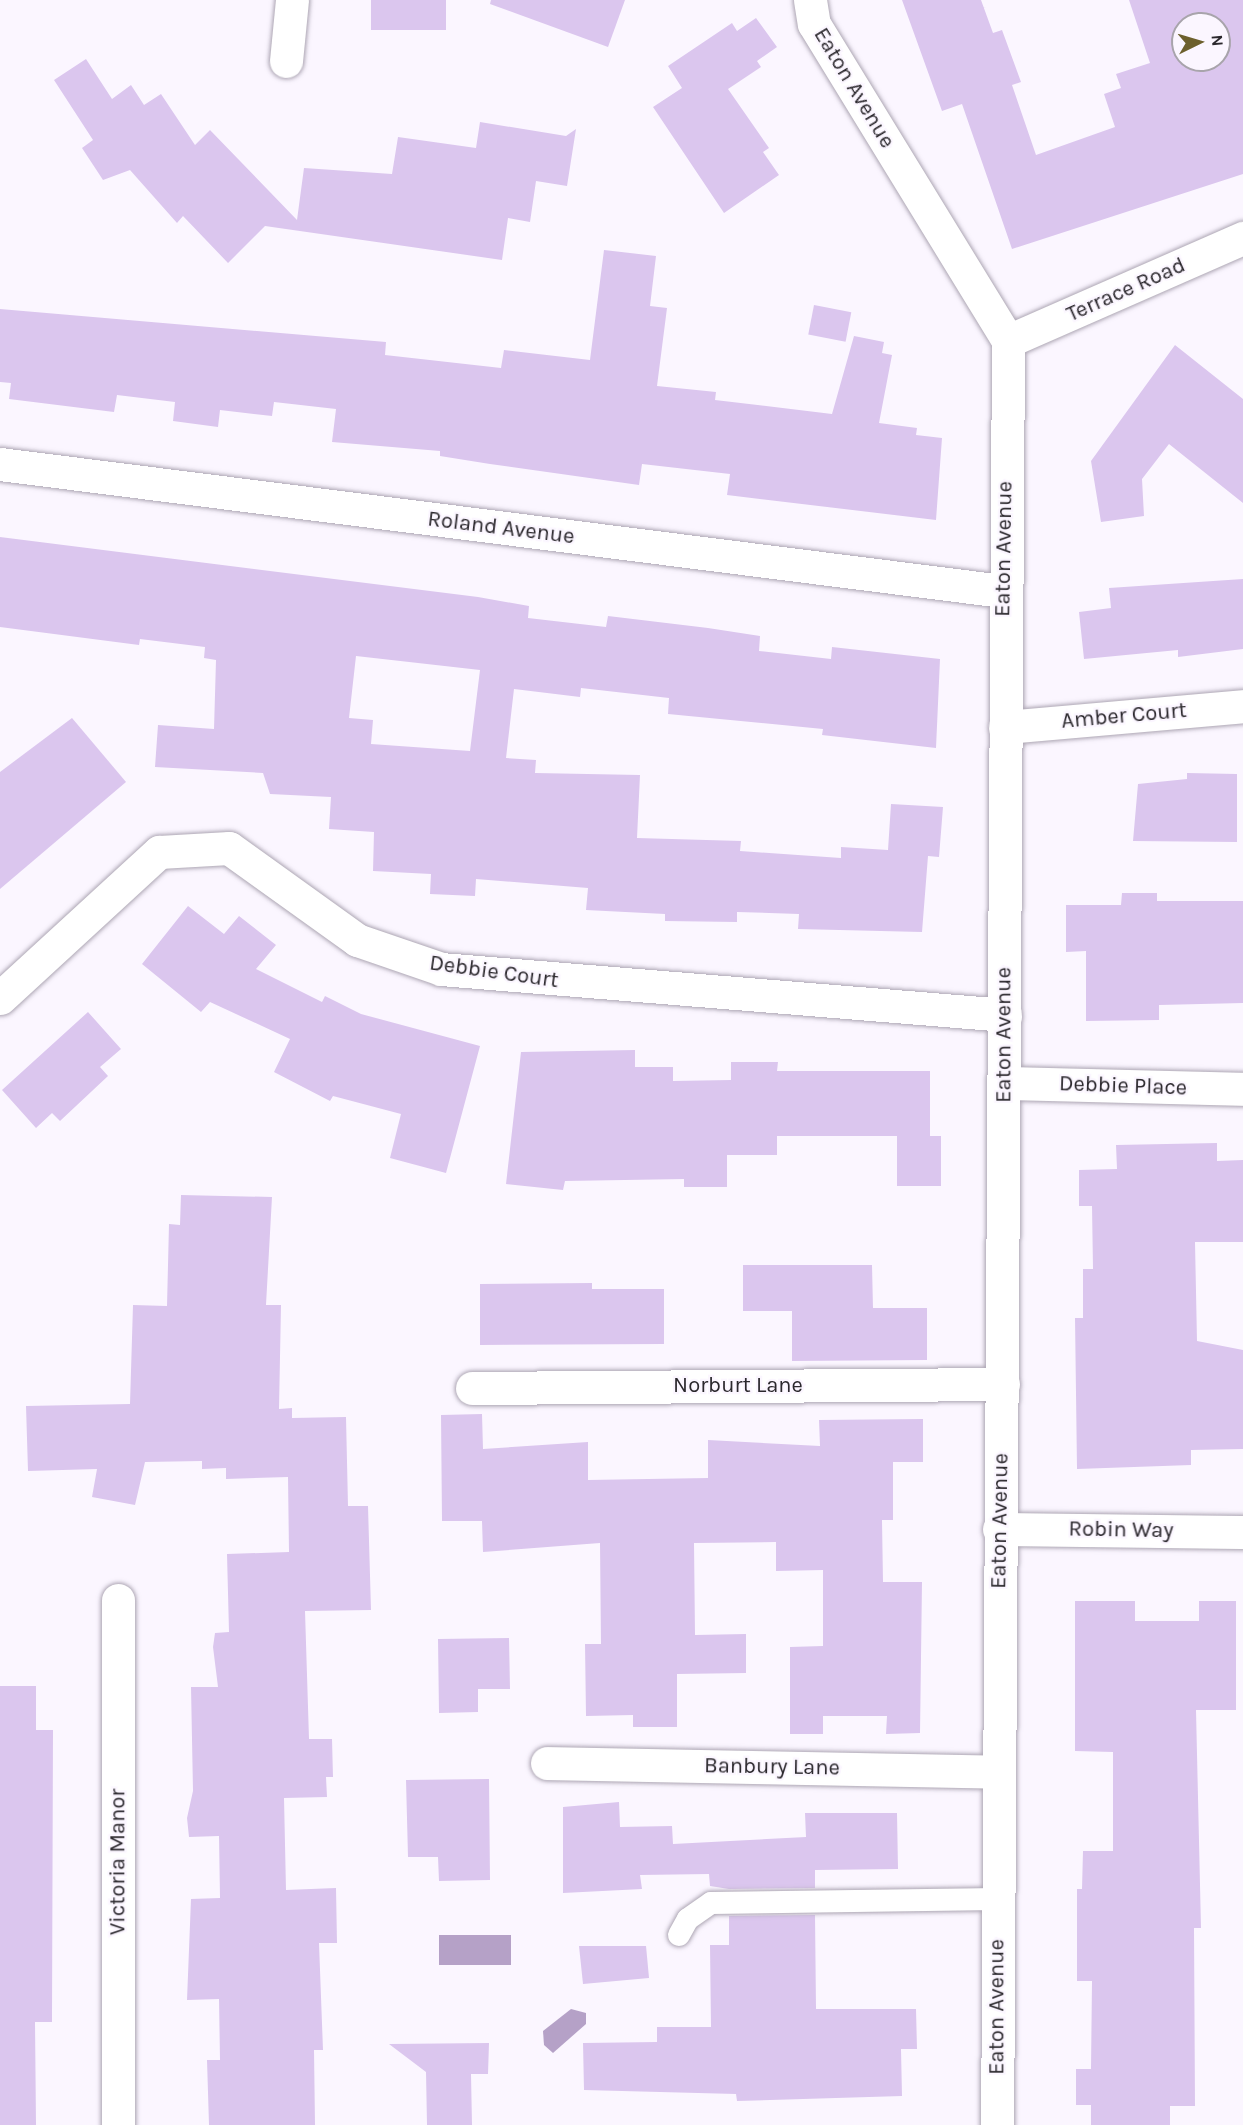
<!DOCTYPE html>
<style>
body{margin:0}
#map{position:relative;width:1243px;height:2125px;overflow:hidden;background:#fbf6ff;font-family:Karla,sans-serif}
div>[style]{position:absolute}
.water>*{inset:0;background:#b5a1c7;transform-origin:0 0}
.building>*{inset:0;background:#dbc6ee;transform-origin:0 0}
.roads{filter:drop-shadow(0 0 2px #ada6b4) drop-shadow(0 0 2px #ada6b4)}
.service>*{height:22px;margin:-11px;padding:0 11px;transform-origin:11px;border-radius:11px;background:#fff}
.minor>*{height:33px;margin:-16.5px;padding:0 16.5px;transform-origin:16.5px;border-radius:16.5px;background:#fff}
span{translate:-50% -50%;white-space:nowrap;text-align:center;line-height:1.15;-webkit-text-stroke:4.5px #fbf6ff;paint-order:stroke}
.street-label{font-size:22px;color:#2b282d}
.north{position:absolute;left:1171px;top:12px;width:60px;height:60px;box-sizing:border-box;background:#fbf6ff;border:2px solid #a8a4ab;border-radius:50%;rotate:85deg;font-size:16px;font-weight:700;line-height:24px;text-align:center;color:#2b282d}
.north::after{content:'';display:block;margin:auto;width:21px;height:27px;background:#6d602d;clip-path:polygon(50% 0,100% 100%,50% 72%,0 100%)}
</style>
<div id="map">
<div class="water">
<i style="left:511px;top:1935px;width:30px;height:72px;rotate:90deg"></i>
<i style="clip-path:polygon(571px 2009px,586px 2013px,586px 2024px,553px 2053px,544px 2045px,543px 2031px)"></i>
</div>
<div class="building">
<i style="left:371px;top:0;width:75px;height:30px"></i>
<i style="clip-path:polygon(491px 0,625px 0,608px 47px,490px 4px)"></i>
<i style="clip-path:polygon(evenodd,902px 0,981px 0,993px 33px,1002px 30px,1021px 82px,1012px 85px,1036px 155px,1115px 127px,1104px 94px,1121px 88px,1116px 74px,1150px 63px,1129px 0,1243px 0,1243px 174px,1012px 249px,962px 104px,942px 111px,902px 0,1183px 24px,1219px 24px,1219px 60px,1183px 60px,1183px 24px)"></i>
<i style="clip-path:polygon(756px 18px,777px 47px,757px 61px,761px 67px,728px 89px,769px 148px,763px 152px,779px 175px,724px 213px,653px 107px,682px 88px,668px 66px,732px 23px,737px 31px)"></i>
<i style="clip-path:polygon(86px 59px,112px 99px,131px 85px,144px 105px,161px 94px,195px 145px,210px 130px,297px 220px,304px 168px,392px 174px,398px 137px,476px 148px,480px 122px,566px 136px,576px 129px,567px 186px,536px 181px,530px 222px,508px 218px,502px 260px,265px 226px,228px 263px,183px 216px,177px 223px,130px 170px,103px 180px,82px 148px,93px 140px,54px 80px)"></i>
<i style="clip-path:polygon(604px 250px,656px 256px,650px 306px,667px 308px,657px 386px,716px 392px,715px 400px,832px 414px,854px 336px,884px 342px,882px 353px,892px 355px,879px 423px,917px 428px,916px 435px,942px 438px,936px 520px,727px 495px,730px 474px,642px 464px,639px 485px,490px 464px,440px 456px,440px 451px,332px 442px,336px 409px,274px 402px,272px 416px,220px 410px,218px 427px,173px 421px,175px 402px,117px 395px,114px 412px,9px 399px,11px 383px,0 382px,0 309px,386px 342px,385px 355px,501px 368px,504px 350px,590px 360px)"></i>
<i style="left:814px;top:305px;width:38px;height:30px;rotate:11deg"></i>
<i style="clip-path:polygon(1175px 345px,1243px 399px,1243px 503px,1169px 444px,1142px 479px,1144px 516px,1101px 522px,1091px 461px)"></i>
<i style="clip-path:polygon(evenodd,0 537px,478px 597px,529px 606px,528px 618px,606px 627px,608px 616px,708px 628px,760px 636px,759px 651px,831px 659px,832px 647px,940px 659px,936px 748px,822px 735px,823px 729px,668px 714px,669px 698px,581px 688px,580px 697px,514px 689px,506px 758px,536px 760px,535px 773px,640px 775px,637px 838px,741px 841px,740px 851px,841px 858px,841px 847px,888px 850px,891px 804px,943px 807px,939px 857px,928px 856px,922px 932px,798px 929px,799px 914px,737px 912px,737px 922px,665px 921px,665px 914px,586px 910px,588px 888px,476px 879px,475px 896px,430px 894px,431px 874px,373px 871px,374px 832px,329px 829px,331px 797px,270px 794px,263px 773px,155px 767px,158px 725px,214px 729px,216px 660px,204px 658px,205px 647px,140px 639px,139px 645px,0 627px,0 537px,356px 656px,480px 670px,470px 751px,371px 744px,373px 720px,349px 718px,356px 656px)"></i>
<i style="clip-path:polygon(1243px 579px,1243px 649px,1178px 657px,1178px 650px,1084px 659px,1079px 612px,1111px 608px,1109px 588px)"></i>
<i style="clip-path:polygon(72px 718px,126px 782px,0 889px,0 772px)"></i>
<i style="clip-path:polygon(1187px 773px,1237px 774px,1237px 842px,1133px 841px,1138px 784px,1187px 779px)"></i>
<i style="clip-path:polygon(1122px 893px,1157px 893px,1157px 901px,1243px 901px,1243px 1003px,1159px 1005px,1159px 1020px,1086px 1021px,1086px 951px,1066px 952px,1066px 905px,1121px 905px)"></i>
<i style="clip-path:polygon(188px 906px,224px 934px,239px 916px,276px 945px,256px 969px,322px 1002px,325px 996px,361px 1014px,480px 1046px,446px 1173px,390px 1158px,401px 1114px,333px 1096px,330px 1101px,274px 1072px,290px 1039px,210px 1002px,201px 1012px,142px 964px)"></i>
<i style="clip-path:polygon(88px 1012px,121px 1049px,100px 1067px,108px 1076px,60px 1121px,52px 1113px,36px 1128px,2px 1090px)"></i>
<i style="clip-path:polygon(635px 1050px,635px 1067px,673px 1067px,673px 1081px,731px 1080px,731px 1062px,778px 1062px,777px 1071px,930px 1071px,930px 1136px,941px 1136px,941px 1186px,897px 1186px,897px 1136px,777px 1136px,777px 1155px,727px 1155px,727px 1187px,684px 1187px,684px 1179px,565px 1181px,563px 1190px,506px 1184px,521px 1052px)"></i>
<i style="clip-path:polygon(1217px 1143px,1217px 1161px,1243px 1160px,1243px 1242px,1195px 1242px,1197px 1341px,1243px 1350px,1243px 1449px,1191px 1450px,1191px 1465px,1077px 1469px,1075px 1318px,1083px 1318px,1083px 1269px,1093px 1269px,1092px 1206px,1079px 1206px,1079px 1170px,1117px 1169px,1116px 1145px)"></i>
<i style="clip-path:polygon(181px 1195px,272px 1197px,266px 1305px,281px 1305px,279px 1409px,292px 1408px,292px 1418px,346px 1417px,348px 1506px,368px 1506px,371px 1610px,305px 1611px,309px 1739px,332px 1739px,333px 1777px,326px 1777px,327px 1797px,284px 1798px,286px 1890px,336px 1888px,337px 1943px,319px 1943px,323px 2050px,314px 2050px,315px 2125px,209px 2125px,207px 2060px,220px 2060px,219px 1999px,187px 2000px,191px 1899px,220px 1898px,219px 1836px,189px 1837px,187px 1818px,193px 1791px,191px 1687px,218px 1687px,213px 1647px,215px 1633px,229px 1632px,227px 1554px,289px 1552px,288px 1477px,226px 1479px,226px 1468px,202px 1469px,202px 1461px,145px 1462px,135px 1505px,92px 1497px,97px 1469px,28px 1471px,26px 1406px,130px 1404px,133px 1305px,167px 1306px,169px 1224px,180px 1225px)"></i>
<i style="clip-path:polygon(743px 1265px,872px 1265px,873px 1308px,927px 1308px,927px 1360px,792px 1361px,792px 1311px,743px 1311px)"></i>
<i style="clip-path:polygon(592px 1283px,592px 1289px,664px 1289px,664px 1344px,480px 1345px,480px 1284px)"></i>
<i style="clip-path:polygon(482px 1414px,483px 1449px,588px 1442px,588px 1480px,708px 1478px,708px 1440px,820px 1446px,819px 1420px,923px 1419px,923px 1462px,893px 1462px,893px 1520px,882px 1520px,883px 1582px,922px 1582px,920px 1733px,886px 1734px,887px 1716px,823px 1716px,823px 1734px,790px 1734px,790px 1647px,823px 1646px,823px 1570px,776px 1571px,776px 1542px,694px 1543px,695px 1635px,746px 1634px,746px 1673px,677px 1674px,677px 1727px,633px 1727px,633px 1715px,586px 1716px,585px 1644px,601px 1644px,600px 1543px,483px 1552px,482px 1521px,442px 1521px,441px 1415px)"></i>
<i style="clip-path:polygon(1075px 1601px,1135px 1601px,1135px 1621px,1199px 1621px,1199px 1601px,1236px 1601px,1236px 1710px,1196px 1710px,1201px 1928px,1194px 1928px,1195px 2106px,1170px 2106px,1170px 2125px,1091px 2125px,1091px 2105px,1076px 2105px,1076px 2069px,1091px 2069px,1092px 1981px,1077px 1981px,1077px 1889px,1082px 1889px,1083px 1851px,1113px 1851px,1113px 1752px,1075px 1751px)"></i>
<i style="clip-path:polygon(509px 1638px,510px 1689px,478px 1689px,478px 1712px,439px 1713px,438px 1639px)"></i>
<i style="clip-path:polygon(0 1686px,36px 1686px,36px 1730px,53px 1730px,52px 2022px,35px 2022px,36px 2125px,0 2125px)"></i>
<i style="clip-path:polygon(489px 1779px,490px 1880px,439px 1881px,438px 1857px,408px 1857px,406px 1780px)"></i>
<i style="clip-path:polygon(619px 1802px,620px 1827px,672px 1826px,673px 1844px,806px 1837px,805px 1813px,897px 1813px,898px 1869px,815px 1870px,815px 1888px,729px 1889px,710px 1886px,709px 1874px,640px 1875px,642px 1889px,563px 1893px,563px 1807px)"></i>
<i style="clip-path:polygon(815px 1915px,816px 2009px,916px 2009px,917px 2049px,901px 2049px,902px 2096px,737px 2101px,736px 2094px,584px 2090px,583px 2043px,657px 2042px,657px 2027px,711px 2027px,710px 1945px,729px 1945px,729px 1916px)"></i>
<i style="clip-path:polygon(579px 1946px,646px 1946px,649px 1978px,583px 1984px)"></i>
<i style="clip-path:polygon(489px 2043px,488px 2074px,471px 2074px,472px 2125px,427px 2125px,426px 2072px,389px 2044px)"></i>
</div>
<div class="roads">
<div class="service">
<i style="left:679px;top:1935px;width:18px;rotate:-61deg"></i>
<i style="left:688px;top:1919px;width:28px;rotate:-35deg"></i>
<i style="left:711px;top:1903px;width:287px;rotate:-0.8deg"></i>
</div>
<div class="minor">
<i style="left:810px;top:0;width:24px;rotate:81deg"></i>
<i style="left:814px;top:24px;width:372px;rotate:58.5deg"></i>
<i style="left:1008px;top:341px;width:1784px;rotate:90.35deg"></i>
<i style="left:286px;top:61px;width:61px;rotate:-84.4deg"></i>
<i style="left:1008px;top:341px;width:257px;rotate:-23.7deg"></i>
<i style="left:0;top:464px;width:1011px;rotate:7.22deg"></i>
<i style="left:1005px;top:727px;width:239px;rotate:-5deg"></i>
<i style="left:0;top:998px;width:216px;rotate:-42.6deg"></i>
<i style="left:159px;top:852px;width:70px;rotate:-3.3deg"></i>
<i style="left:229px;top:848px;width:158px;rotate:35.7deg"></i>
<i style="left:357px;top:940px;width:89px;rotate:19deg"></i>
<i style="left:441px;top:969px;width:566px;rotate:4.66deg"></i>
<i style="left:1004px;top:1083px;width:239px;rotate:1.4deg"></i>
<i style="left:472px;top:1388px;width:531px;rotate:-0.43deg"></i>
<i style="left:999px;top:1529px;width:244px;rotate:0.7deg"></i>
<i style="left:547px;top:1763px;width:450px;rotate:1.1deg"></i>
<i style="left:118px;top:2125px;width:525px;rotate:-90deg"></i>
</div>
</div>
<div class="street-label">
<span style="left:854px;top:88px;rotate:59deg">Eaton Avenue</span>
<span style="left:1126px;top:290px;rotate:-24deg">Terrace Road</span>
<span style="left:501px;top:528px;rotate:7deg">Roland Avenue</span>
<span style="left:1004px;top:549px;rotate:-89deg">Eaton Avenue</span>
<span style="left:1124px;top:716px;rotate:-5deg">Amber Court</span>
<span style="left:494px;top:972px;rotate:8deg">Debbie Court</span>
<span style="left:1004px;top:1035px;rotate:-90deg">Eaton Avenue</span>
<span style="left:1123px;top:1086px;rotate:2deg">Debbie Place</span>
<span style="left:738px;top:1386px">Norburt Lane</span>
<span style="left:1000px;top:1521px;rotate:-89deg">Eaton Avenue</span>
<span style="left:1121px;top:1530px;rotate:1deg">Robin Way</span>
<span style="left:772px;top:1767px;rotate:1deg">Banbury Lane</span>
<span style="left:118px;top:1862px;rotate:-90deg">Victoria Manor</span>
<span style="left:997px;top:2007px;rotate:-90deg">Eaton Avenue</span>
</div>
<div class="north">N</div>
</div>
